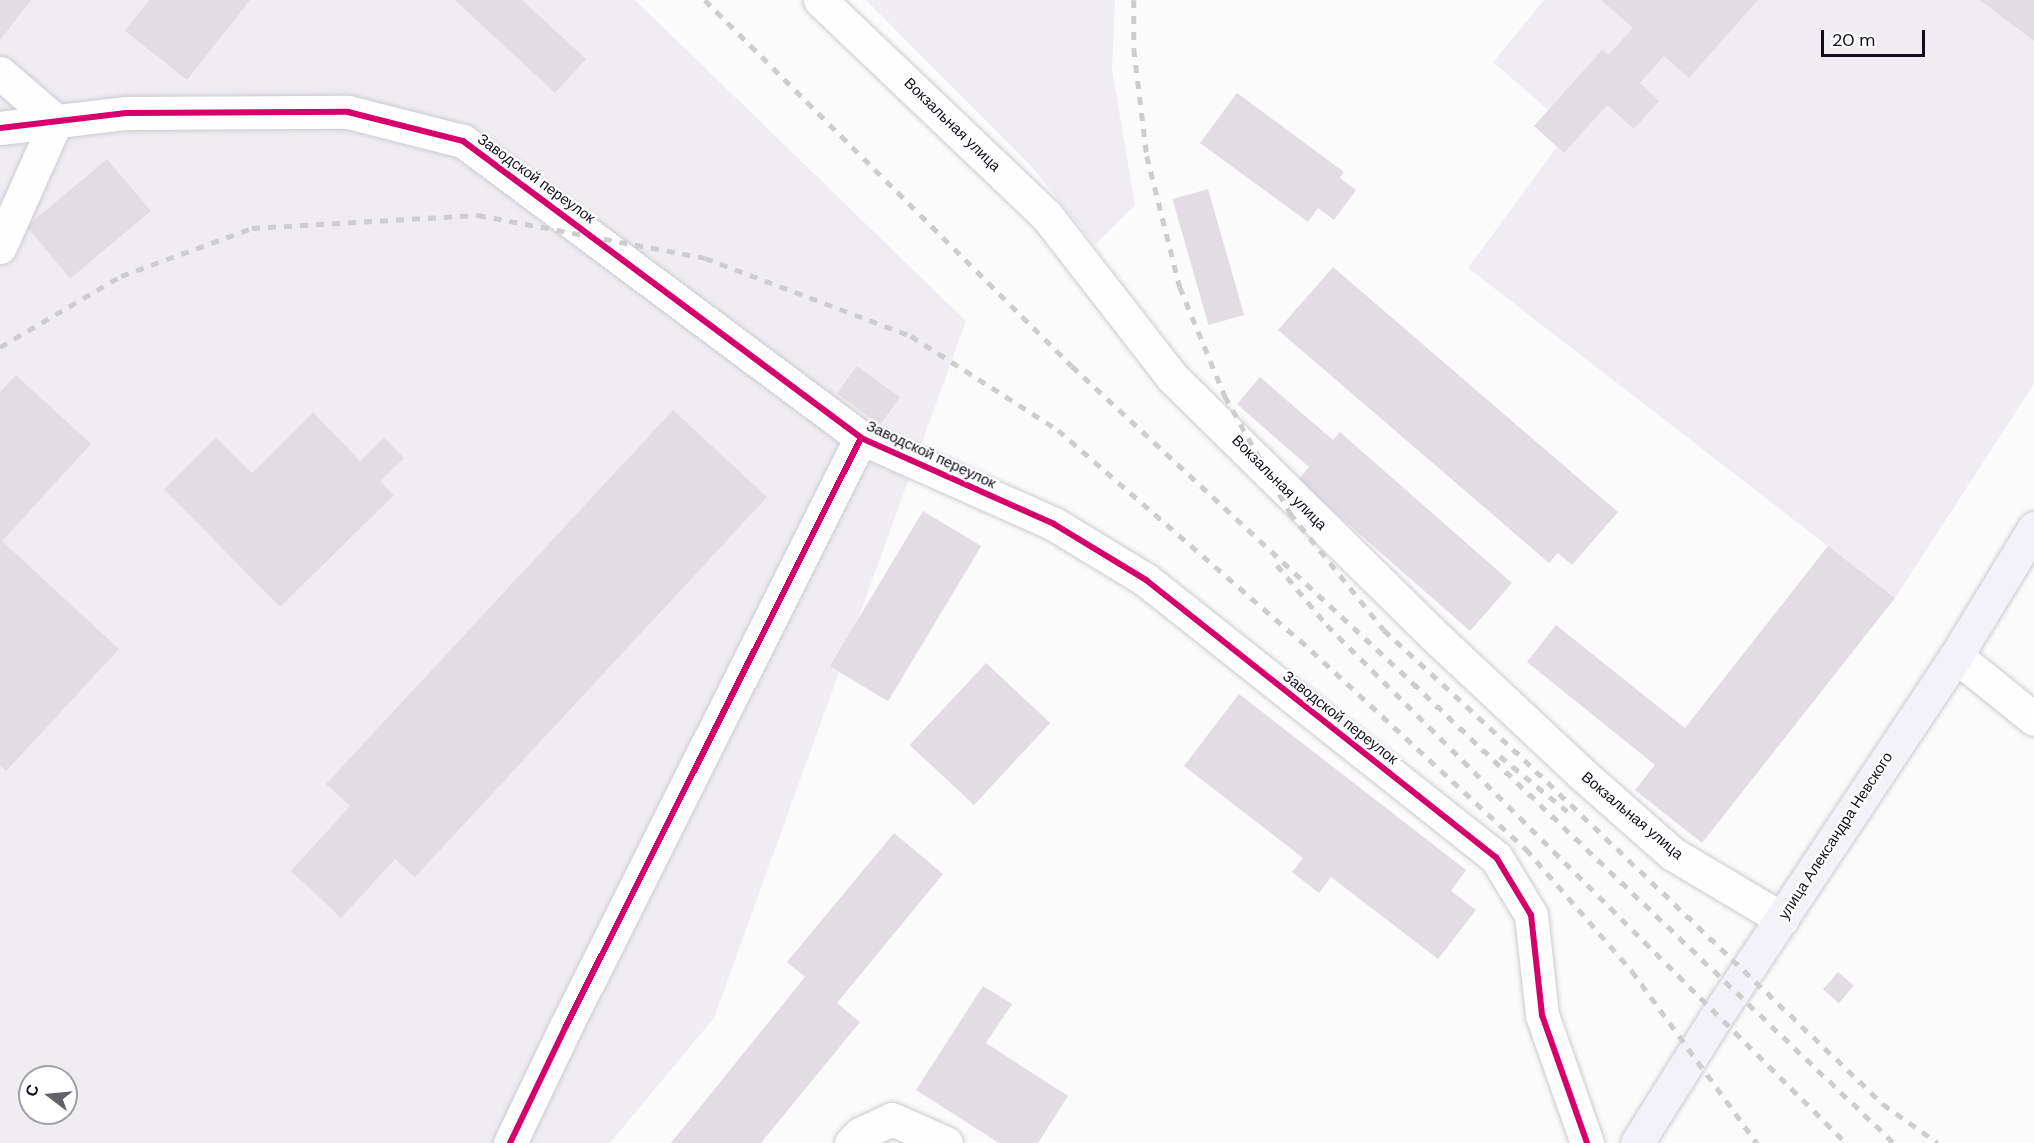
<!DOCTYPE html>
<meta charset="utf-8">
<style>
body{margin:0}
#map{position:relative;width:2034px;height:1143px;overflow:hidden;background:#fbfbfb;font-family:"DM Sans",sans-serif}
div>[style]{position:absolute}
.built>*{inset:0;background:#efedf2}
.building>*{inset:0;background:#e2dde3;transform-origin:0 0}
.roads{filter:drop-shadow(0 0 2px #cccbd1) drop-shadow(0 0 2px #cccbd1)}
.minor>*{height:33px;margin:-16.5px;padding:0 16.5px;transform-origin:16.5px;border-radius:16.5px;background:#fefefe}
.major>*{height:33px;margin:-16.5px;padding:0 16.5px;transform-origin:16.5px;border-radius:16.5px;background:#f2f2f8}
.rail>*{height:4.5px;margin-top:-2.25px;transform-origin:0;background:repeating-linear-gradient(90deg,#cdcdce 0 8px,transparent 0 16px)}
.cycleway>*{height:6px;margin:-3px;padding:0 3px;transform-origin:3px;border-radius:3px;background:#d6006c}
span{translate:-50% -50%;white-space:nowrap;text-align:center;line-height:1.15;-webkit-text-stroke:4.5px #fff;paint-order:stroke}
.street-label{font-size:15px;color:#120e1a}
.north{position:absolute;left:18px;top:1065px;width:60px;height:60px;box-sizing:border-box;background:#fff;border:2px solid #a09fa3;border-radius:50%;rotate:286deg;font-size:16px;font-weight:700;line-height:24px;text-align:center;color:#120e1a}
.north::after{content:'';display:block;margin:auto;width:21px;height:27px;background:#646169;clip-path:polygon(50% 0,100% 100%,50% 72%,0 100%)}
.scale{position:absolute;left:1821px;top:30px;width:104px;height:27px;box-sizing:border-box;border:3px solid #120e1a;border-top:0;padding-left:8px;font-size:18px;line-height:21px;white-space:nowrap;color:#120e1a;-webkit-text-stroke:4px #fff;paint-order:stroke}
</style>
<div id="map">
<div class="built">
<i style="clip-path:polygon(evenodd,0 0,635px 0,966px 321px,714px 1018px,610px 1143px,0 1143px,0 0,30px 1077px,66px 1077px,66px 1113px,30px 1113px,30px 1077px)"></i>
<i style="clip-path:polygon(866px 0,1115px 0,1112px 69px,1135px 205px,1095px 245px,1030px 165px)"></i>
<i style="clip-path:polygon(1544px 0,2034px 0,2034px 384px,1895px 598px,1468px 268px,1570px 129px,1493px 62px)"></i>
</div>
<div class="building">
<i style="clip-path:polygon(0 0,31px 0,0 40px)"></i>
<i style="clip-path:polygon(149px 0,250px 0,187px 80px,125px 31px)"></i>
<i style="clip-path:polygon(455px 0,522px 0,586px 59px,555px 93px)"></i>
<i style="clip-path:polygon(1601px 0,1758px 0,1689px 78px,1664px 56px,1640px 83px,1659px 101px,1634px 129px,1607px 105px,1564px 153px,1534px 126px,1602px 50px,1608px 55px,1633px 28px)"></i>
<i style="clip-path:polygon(1980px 0,2034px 0,2034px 41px)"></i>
<i style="clip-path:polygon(1237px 93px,1344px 172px,1340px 178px,1356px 190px,1334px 220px,1318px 208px,1308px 222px,1200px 143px)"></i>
<i style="left:107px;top:159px;width:68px;height:105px;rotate:50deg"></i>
<i style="left:1208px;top:189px;width:131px;height:37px;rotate:74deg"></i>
<i style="clip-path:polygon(1333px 267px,1618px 512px,1572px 565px,1558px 553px,1549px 563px,1278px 330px)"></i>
<i style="left:857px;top:366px;width:53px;height:34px;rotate:36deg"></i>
<i style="clip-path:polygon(16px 375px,91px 444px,2px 541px,119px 649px,6px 771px,0 765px,0 392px)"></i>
<i style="clip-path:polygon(1260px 377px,1333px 440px,1340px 432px,1512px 583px,1470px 631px,1298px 480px,1309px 467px,1237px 404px)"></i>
<i style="clip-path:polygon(673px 410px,767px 497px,415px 877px,395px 859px,341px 918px,291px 871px,350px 806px,326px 784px)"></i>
<i style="clip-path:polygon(313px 412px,360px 461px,384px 437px,404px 458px,380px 481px,394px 495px,280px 607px,164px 489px,216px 437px,252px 473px)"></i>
<i style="left:923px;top:511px;width:68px;height:181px;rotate:31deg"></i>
<i style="clip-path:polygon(1828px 546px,1895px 598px,1702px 843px,1635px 790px,1655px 765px,1527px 662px,1556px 625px,1685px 728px)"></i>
<i style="left:986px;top:663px;width:88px;height:112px;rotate:43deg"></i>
<i style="clip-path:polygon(1239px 694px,1466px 870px,1451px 891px,1476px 910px,1438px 959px,1331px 877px,1319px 893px,1292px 872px,1303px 858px,1184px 766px)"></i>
<i style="clip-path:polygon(894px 833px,943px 874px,837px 1003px,860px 1022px,761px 1143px,671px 1143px,805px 977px,787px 962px)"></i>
<i style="left:1838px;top:972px;width:21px;height:23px;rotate:41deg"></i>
<i style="clip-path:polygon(983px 986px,1012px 1004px,986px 1043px,1068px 1096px,1038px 1143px,999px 1143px,916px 1090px)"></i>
</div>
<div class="roads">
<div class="minor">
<i style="left:820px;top:0;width:312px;rotate:43.6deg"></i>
<i style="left:1046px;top:215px;width:205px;rotate:52.1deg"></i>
<i style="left:1172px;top:377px;width:376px;rotate:44.6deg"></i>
<i style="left:1440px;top:641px;width:193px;rotate:43.1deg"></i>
<i style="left:1581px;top:773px;width:123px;rotate:41.4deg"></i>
<i style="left:1673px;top:854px;width:127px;rotate:30.8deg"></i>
<i style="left:0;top:73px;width:74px;rotate:40.6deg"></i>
<i style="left:56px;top:121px;width:138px;rotate:114deg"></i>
<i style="left:0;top:128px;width:127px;rotate:-6.8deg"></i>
<i style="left:126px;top:113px;width:222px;rotate:-0.3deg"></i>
<i style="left:348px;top:112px;width:119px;rotate:14.2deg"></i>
<i style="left:463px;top:141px;width:497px;rotate:36.7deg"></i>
<i style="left:861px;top:438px;width:211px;rotate:24deg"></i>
<i style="left:1054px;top:524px;width:108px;rotate:31.3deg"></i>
<i style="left:1146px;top:580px;width:446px;rotate:38.4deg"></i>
<i style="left:1496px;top:857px;width:68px;rotate:58.9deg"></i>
<i style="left:1531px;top:915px;width:101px;rotate:83.7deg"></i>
<i style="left:1542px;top:1015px;width:136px;rotate:70.6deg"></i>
<i style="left:1956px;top:656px;width:100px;rotate:38.9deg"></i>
<i style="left:510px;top:1143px;width:130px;rotate:-64.4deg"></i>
<i style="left:566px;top:1026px;width:658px;rotate:-63.36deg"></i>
<i style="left:851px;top:1143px;width:13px;rotate:-45deg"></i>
<i style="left:860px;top:1134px;width:35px;rotate:-25deg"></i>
<i style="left:892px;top:1119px;width:59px;rotate:24deg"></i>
</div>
<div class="major">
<i style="left:1637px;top:1143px;width:152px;rotate:-57.9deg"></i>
<i style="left:1718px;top:1014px;width:430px;rotate:-56.4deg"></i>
<i style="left:1956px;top:656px;width:150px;rotate:-58.6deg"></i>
</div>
</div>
<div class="rail">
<i style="left:705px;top:0;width:518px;rotate:44.92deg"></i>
<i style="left:1072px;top:366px;width:466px;rotate:42.9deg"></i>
<i style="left:1413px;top:683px;width:666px;rotate:43.72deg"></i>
<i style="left:1134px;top:0;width:49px;rotate:90deg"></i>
<i style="left:1134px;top:49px;width:108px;rotate:83.1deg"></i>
<i style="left:1147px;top:156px;width:135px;rotate:75.9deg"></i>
<i style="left:1180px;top:287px;width:118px;rotate:67.6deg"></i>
<i style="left:1225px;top:396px;width:134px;rotate:60.9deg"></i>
<i style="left:1290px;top:513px;width:150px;rotate:51.2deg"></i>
<i style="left:1384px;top:630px;width:176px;rotate:42.7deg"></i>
<i style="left:1513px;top:749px;width:513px;rotate:43.81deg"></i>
<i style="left:1883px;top:1104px;width:67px;rotate:35.3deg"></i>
<i style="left:0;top:347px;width:140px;rotate:-30.4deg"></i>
<i style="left:121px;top:276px;width:140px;rotate:-20.1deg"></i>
<i style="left:252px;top:228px;width:226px;rotate:-3.3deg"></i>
<i style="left:478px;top:215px;width:231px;rotate:10.7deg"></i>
<i style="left:705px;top:258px;width:220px;rotate:20.7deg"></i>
<i style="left:911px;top:336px;width:174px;rotate:32.6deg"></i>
<i style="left:1058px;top:430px;width:320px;rotate:41deg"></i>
<i style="left:1300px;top:640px;width:308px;rotate:42.8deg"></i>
<i style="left:1526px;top:849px;width:162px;rotate:49deg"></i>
<i style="left:1632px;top:971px;width:213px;rotate:54deg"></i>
<i style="left:1277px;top:565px;width:78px;rotate:50.2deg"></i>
<i style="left:1327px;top:625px;width:733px;rotate:44.94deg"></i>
<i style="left:1500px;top:756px;width:87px;rotate:39.4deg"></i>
</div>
<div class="cycleway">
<i style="left:0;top:128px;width:127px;rotate:-6.8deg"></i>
<i style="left:126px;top:113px;width:222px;rotate:-0.3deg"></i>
<i style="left:348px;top:112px;width:119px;rotate:14.2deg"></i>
<i style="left:463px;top:141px;width:497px;rotate:36.7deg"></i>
<i style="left:861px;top:438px;width:211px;rotate:24deg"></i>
<i style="left:1054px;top:524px;width:108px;rotate:31.3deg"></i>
<i style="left:1146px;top:580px;width:446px;rotate:38.4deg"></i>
<i style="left:1496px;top:857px;width:68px;rotate:58.9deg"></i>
<i style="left:1531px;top:915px;width:101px;rotate:83.7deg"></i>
<i style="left:1542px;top:1015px;width:136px;rotate:70.6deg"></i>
<i style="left:510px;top:1143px;width:130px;rotate:-64.4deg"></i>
<i style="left:566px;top:1026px;width:658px;rotate:-63.36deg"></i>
</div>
<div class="street-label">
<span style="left:952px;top:125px;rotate:44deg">Вокзальная улица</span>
<span style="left:536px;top:179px;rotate:36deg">Заводской переулок</span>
<span style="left:931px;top:455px;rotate:25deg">Заводской переулок</span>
<span style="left:1279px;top:483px;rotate:45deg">Вокзальная улица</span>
<span style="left:1340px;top:718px;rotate:38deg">Заводской переулок</span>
<span style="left:1632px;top:816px;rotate:40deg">Вокзальная улица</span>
<span style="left:1836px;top:836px;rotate:-57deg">улица Александра Невского</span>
</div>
<div class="north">С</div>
<div class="scale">20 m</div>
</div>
